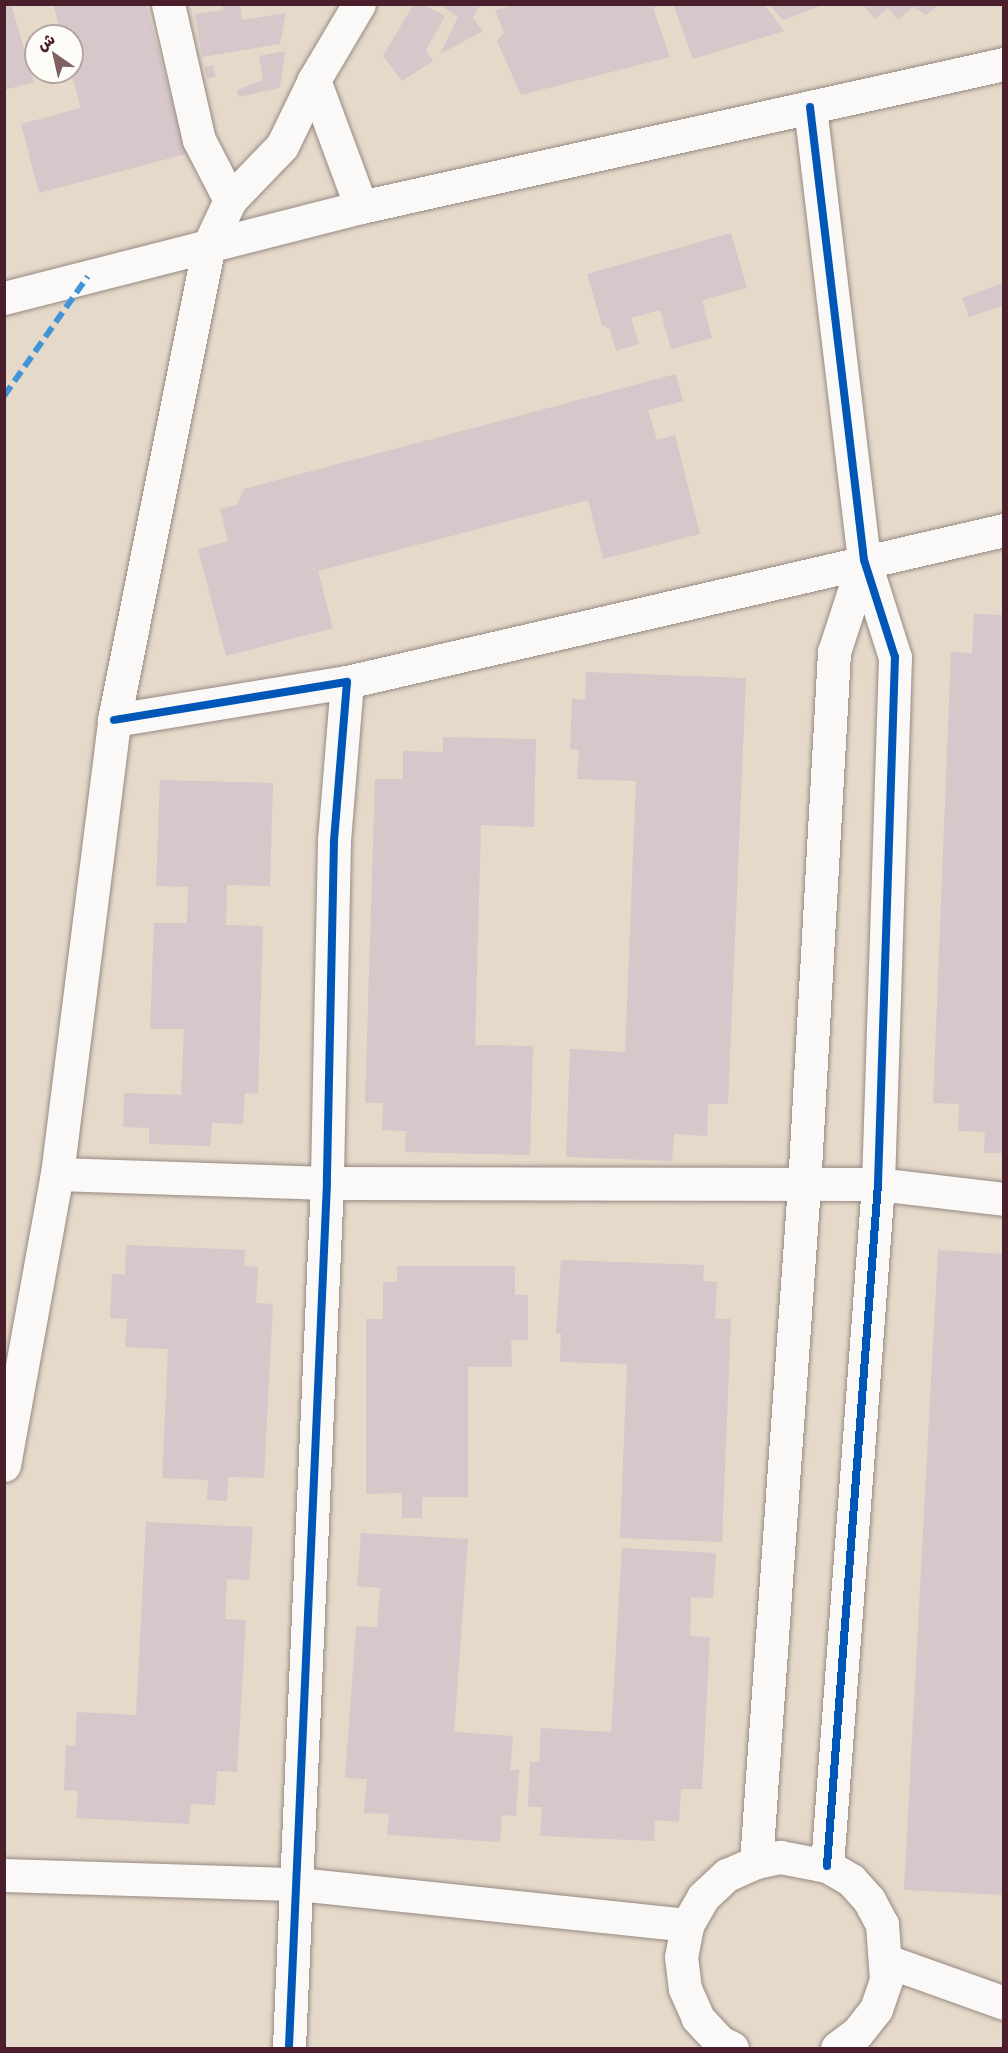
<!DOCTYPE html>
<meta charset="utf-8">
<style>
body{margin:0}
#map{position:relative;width:1008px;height:2053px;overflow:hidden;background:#e5d9c9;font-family:"Playpen Sans","Playpen Sans Arabic",sans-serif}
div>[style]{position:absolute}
.building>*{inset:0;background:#d7c6ca;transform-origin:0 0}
.roads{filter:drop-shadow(0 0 2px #968983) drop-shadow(0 0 2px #968983)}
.minor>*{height:33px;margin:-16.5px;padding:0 16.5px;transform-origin:16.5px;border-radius:16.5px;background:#fbf9f7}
.quiet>*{height:6px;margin-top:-3px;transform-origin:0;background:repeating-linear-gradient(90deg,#4194d7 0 12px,transparent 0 18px)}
.cycleway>*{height:8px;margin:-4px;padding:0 4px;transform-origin:4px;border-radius:4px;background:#0057b8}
span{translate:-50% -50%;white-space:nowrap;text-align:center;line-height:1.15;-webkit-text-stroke:4.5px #fdfcf7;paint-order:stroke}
.frame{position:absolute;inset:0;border:6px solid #4a1f2b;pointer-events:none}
.north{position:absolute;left:24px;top:24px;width:60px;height:60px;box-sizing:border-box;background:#fdfcf7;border:2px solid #b5a4a5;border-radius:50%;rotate:326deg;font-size:16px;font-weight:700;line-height:24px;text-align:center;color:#4a1f2b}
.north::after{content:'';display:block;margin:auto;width:21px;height:27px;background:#806062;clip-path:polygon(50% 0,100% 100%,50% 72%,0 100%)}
</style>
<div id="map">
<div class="building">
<i style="clip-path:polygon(4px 4px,11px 4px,34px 82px,4px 90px)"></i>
<i style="clip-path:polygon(53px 4px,146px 4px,186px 154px,39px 193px,21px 124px,81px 108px,71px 72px,72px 36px,62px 36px)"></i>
<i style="clip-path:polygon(222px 4px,240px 4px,242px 20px,286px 13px,280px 44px,202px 57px,195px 14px,223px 10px)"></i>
<i style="clip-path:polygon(439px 4px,481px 4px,473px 18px,483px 31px,440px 54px,458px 17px)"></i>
<i style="clip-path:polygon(519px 4px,662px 4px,653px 8px,670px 57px,521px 95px,497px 41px,504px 33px,495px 10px)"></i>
<i style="clip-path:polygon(673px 4px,764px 4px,784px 31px,693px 59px)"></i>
<i style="clip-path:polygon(769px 4px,819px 4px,820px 6px,783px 20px)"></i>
<i style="clip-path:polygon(862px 4px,940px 4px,926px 15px,913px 7px,898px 20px,888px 8px,875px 19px)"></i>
<i style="clip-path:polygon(413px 5px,424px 5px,445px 16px,426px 50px,433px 61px,402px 81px,383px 56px)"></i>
<i style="clip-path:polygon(285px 51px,280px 88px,238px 97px,237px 90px,263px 80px,259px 56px)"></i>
<i style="left:213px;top:65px;width:12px;height:9px;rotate:76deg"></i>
<i style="clip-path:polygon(731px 233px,747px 288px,702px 300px,712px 338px,671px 349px,660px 310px,631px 318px,639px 344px,616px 351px,610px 329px,602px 325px,587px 274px)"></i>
<i style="clip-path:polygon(1003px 283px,1004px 305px,969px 317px,962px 298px)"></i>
<i style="clip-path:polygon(676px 374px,683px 401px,648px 410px,657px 440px,675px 435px,700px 534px,603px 559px,588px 500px,318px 571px,333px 628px,226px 656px,198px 549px,228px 541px,220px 509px,237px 505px,244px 489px)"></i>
<i style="clip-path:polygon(974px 614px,1004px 615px,1004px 1153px,984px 1153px,985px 1132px,958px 1131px,959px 1104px,933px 1103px,951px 652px,972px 653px)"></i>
<i style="clip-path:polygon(586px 672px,746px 678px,728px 1104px,708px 1104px,707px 1136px,674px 1134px,672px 1161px,566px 1157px,570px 1049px,625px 1052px,636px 781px,577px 779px,579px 750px,570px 749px,572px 699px,585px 700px)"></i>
<i style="clip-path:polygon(443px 737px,536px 739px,534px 827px,481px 825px,475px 1045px,533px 1046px,530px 1155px,405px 1152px,406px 1131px,382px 1130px,383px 1103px,365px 1103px,375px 779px,403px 779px,403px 751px,443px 752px)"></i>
<i style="clip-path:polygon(160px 780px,273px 783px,270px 886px,227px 885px,226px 925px,263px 926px,258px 1094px,245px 1093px,243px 1124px,212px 1123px,210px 1146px,149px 1144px,149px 1128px,123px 1127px,124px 1093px,181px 1095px,184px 1029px,150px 1029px,154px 923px,187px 923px,188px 887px,156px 886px)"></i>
<i style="clip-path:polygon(126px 1245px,245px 1250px,244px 1266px,258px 1267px,256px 1303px,273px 1304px,264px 1478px,228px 1477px,227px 1501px,207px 1500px,208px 1480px,162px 1478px,168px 1349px,125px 1347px,127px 1319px,110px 1318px,112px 1274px,125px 1275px)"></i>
<i style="clip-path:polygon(938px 1250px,1004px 1254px,1004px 1895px,904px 1890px)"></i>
<i style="clip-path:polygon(561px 1260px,704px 1265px,703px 1281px,717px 1282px,715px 1319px,731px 1319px,722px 1542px,620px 1538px,627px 1364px,560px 1362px,561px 1334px,556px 1333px)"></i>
<i style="clip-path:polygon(397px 1266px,515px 1266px,515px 1295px,528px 1295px,528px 1340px,511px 1340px,512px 1367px,468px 1367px,468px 1497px,422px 1497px,422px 1518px,402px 1518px,402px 1493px,366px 1494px,366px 1319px,383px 1319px,383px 1282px,397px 1282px)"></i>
<i style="clip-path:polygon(146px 1522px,253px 1527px,249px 1580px,227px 1579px,225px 1619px,246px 1620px,237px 1772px,217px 1771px,215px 1805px,191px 1804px,189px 1824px,76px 1818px,78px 1791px,64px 1790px,66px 1745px,75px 1746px,77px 1712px,136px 1715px)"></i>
<i style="clip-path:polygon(361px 1533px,468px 1539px,454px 1732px,513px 1736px,510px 1770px,519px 1770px,516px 1816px,502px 1815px,500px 1842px,387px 1835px,389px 1814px,364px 1813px,367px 1779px,345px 1778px,356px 1626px,377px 1627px,380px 1588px,357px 1586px)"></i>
<i style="clip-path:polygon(622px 1548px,716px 1553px,713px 1598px,691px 1597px,690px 1636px,710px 1637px,702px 1789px,681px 1789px,679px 1822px,655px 1820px,654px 1841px,540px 1836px,542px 1807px,528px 1807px,530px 1762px,539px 1762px,541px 1728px,611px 1732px)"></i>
</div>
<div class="roads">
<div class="minor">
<i style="left:168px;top:4px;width:139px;rotate:77.2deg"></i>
<i style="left:199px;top:140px;width:68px;rotate:62.7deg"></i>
<i style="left:314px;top:80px;width:135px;rotate:69.7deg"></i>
<i style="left:810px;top:107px;width:456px;rotate:83.2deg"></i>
<i style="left:864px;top:560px;width:102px;rotate:72.3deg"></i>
<i style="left:895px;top:657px;width:527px;rotate:91.85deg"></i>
<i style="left:878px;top:1184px;width:684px;rotate:94.28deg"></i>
<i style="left:4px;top:298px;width:368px;rotate:-14.3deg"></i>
<i style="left:361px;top:207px;width:659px;rotate:-12.54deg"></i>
<i style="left:347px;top:682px;width:674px;rotate:-13.03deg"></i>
<i style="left:114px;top:720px;width:236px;rotate:-9.3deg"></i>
<i style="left:347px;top:682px;width:160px;rotate:94.7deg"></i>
<i style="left:334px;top:841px;width:342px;rotate:91.2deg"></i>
<i style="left:327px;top:1183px;width:866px;rotate:92.52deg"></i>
<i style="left:57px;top:1174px;width:270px;rotate:1.9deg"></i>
<i style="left:327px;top:1183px;width:551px;rotate:0.1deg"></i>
<i style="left:878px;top:1184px;width:127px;rotate:6.8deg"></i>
<i style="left:4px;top:1465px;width:296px;rotate:-79.7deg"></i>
<i style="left:57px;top:1174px;width:458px;rotate:-82.8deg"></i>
<i style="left:114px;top:720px;width:484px;rotate:-78.7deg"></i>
<i style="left:209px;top:245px;width:50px;rotate:-65deg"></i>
<i style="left:230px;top:200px;width:75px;rotate:-46.1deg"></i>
<i style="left:282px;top:146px;width:73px;rotate:-64.1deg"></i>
<i style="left:314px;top:80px;width:88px;rotate:-59.4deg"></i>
<i style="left:756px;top:1862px;width:678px;rotate:-85.94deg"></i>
<i style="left:804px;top:1186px;width:535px;rotate:-86.78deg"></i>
<i style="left:834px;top:652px;width:97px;rotate:-71.9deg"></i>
<i style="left:4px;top:1875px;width:294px;rotate:1.8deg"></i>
<i style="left:298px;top:1884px;width:391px;rotate:6deg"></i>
<i style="left:887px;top:1961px;width:124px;rotate:19.7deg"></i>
<i style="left:732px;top:2048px;width:13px;rotate:-153deg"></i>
<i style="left:720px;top:2042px;width:33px;rotate:-133deg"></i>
<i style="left:698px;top:2018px;width:32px;rotate:-114deg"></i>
<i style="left:685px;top:1989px;width:32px;rotate:-97deg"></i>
<i style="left:681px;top:1957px;width:33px;rotate:-79deg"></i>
<i style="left:687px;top:1925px;width:32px;rotate:-60deg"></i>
<i style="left:703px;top:1897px;width:33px;rotate:-43deg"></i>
<i style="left:727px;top:1875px;width:32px;rotate:-24deg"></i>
<i style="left:756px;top:1862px;width:25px;rotate:-12deg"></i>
<i style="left:780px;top:1857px;width:48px;rotate:10.8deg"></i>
<i style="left:827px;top:1866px;width:28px;rotate:30deg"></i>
<i style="left:851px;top:1880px;width:27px;rotate:48deg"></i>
<i style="left:869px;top:1900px;width:27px;rotate:62deg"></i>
<i style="left:882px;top:1924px;width:56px;rotate:85.9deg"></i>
<i style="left:886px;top:1980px;width:31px;rotate:109deg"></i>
<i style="left:876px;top:2009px;width:31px;rotate:128deg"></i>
<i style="left:857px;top:2033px;width:25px;rotate:143deg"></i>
</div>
</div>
<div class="quiet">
<i style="left:4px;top:396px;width:146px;rotate:-55deg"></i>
</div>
<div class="cycleway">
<i style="left:810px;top:107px;width:456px;rotate:83.2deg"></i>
<i style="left:864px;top:560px;width:102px;rotate:72.3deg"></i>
<i style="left:895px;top:657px;width:527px;rotate:91.85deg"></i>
<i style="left:878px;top:1184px;width:684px;rotate:94.28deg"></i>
<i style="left:114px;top:720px;width:236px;rotate:-9.3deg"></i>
<i style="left:347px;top:682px;width:160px;rotate:94.7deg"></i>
<i style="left:334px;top:841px;width:342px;rotate:91.2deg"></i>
<i style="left:327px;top:1183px;width:866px;rotate:92.52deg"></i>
</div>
<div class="frame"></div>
<div class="north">ش</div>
</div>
